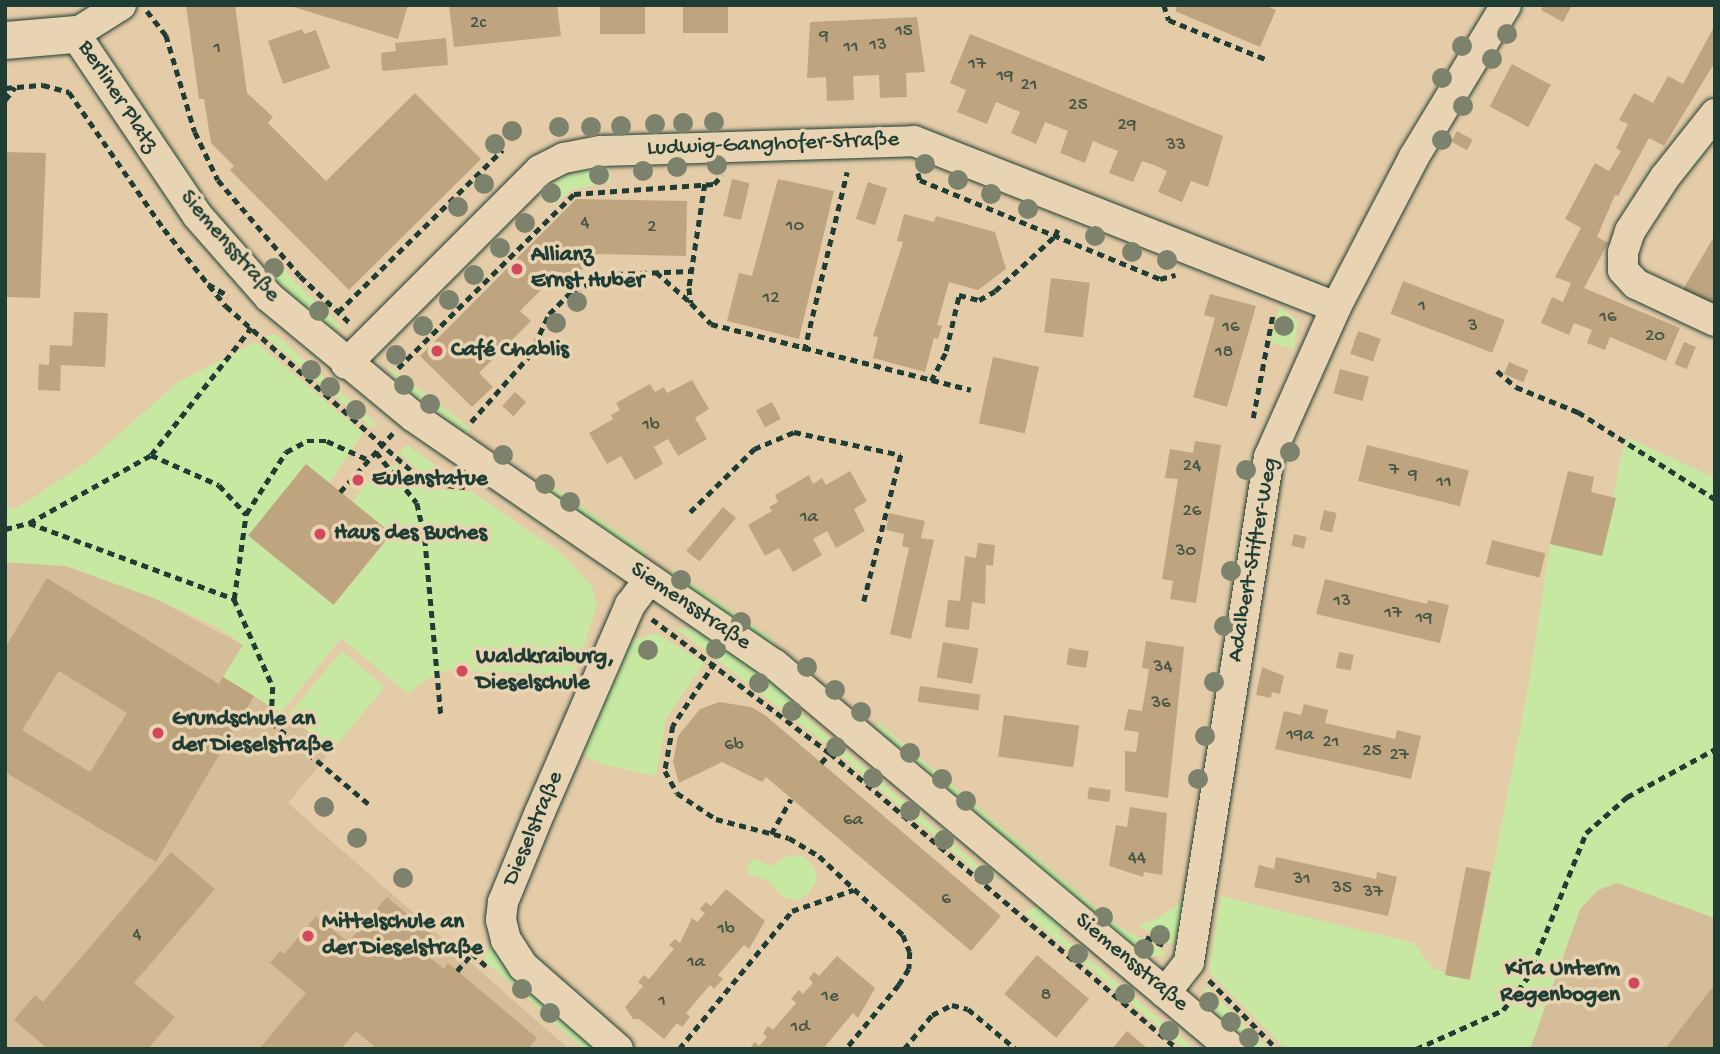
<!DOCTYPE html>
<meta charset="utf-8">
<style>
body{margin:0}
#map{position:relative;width:1720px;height:1054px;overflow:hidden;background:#e5cca8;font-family:"Gochi Hand",sans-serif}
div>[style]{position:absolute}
.built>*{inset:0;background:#d6bd9a}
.green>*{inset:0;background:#c7e8a1;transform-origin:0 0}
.building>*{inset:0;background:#bfa480;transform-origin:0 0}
.path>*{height:4.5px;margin-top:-2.25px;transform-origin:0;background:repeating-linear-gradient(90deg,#1f3d34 0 7px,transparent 0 12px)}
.roads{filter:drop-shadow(0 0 2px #1f3d34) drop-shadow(0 0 2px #1f3d34)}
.minor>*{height:30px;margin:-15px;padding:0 15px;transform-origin:15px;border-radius:15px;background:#e8d4b2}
.tertiary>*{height:37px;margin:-18.5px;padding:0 18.5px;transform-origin:18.5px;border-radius:18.5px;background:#e8d4b2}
.trees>*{width:20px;height:20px;margin:-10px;border-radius:50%;background:#7c826b}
.dots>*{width:19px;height:19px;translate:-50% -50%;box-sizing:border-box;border:4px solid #e8d4b2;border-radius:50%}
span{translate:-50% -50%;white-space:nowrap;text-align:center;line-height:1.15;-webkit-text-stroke:7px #e8d4b2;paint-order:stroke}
.number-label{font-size:19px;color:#475747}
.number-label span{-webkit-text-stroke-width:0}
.street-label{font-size:23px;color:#1f3d34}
.poi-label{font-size:23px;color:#1f3d34;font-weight:700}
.left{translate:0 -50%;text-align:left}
.right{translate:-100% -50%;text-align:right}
.frame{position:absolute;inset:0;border:7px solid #1f3d34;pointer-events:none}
</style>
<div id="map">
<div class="built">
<i style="clip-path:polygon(5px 562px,66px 566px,154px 598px,243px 645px,224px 677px,289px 715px,331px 751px,288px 803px,569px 1049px,5px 1049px)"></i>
<i style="clip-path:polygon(1617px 882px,1715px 918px,1715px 1049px,1530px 1049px,1580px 909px,1598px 890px)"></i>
</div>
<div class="green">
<i style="clip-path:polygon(609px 162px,610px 182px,572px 190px,554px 205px,539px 191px,561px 177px)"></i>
<i style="clip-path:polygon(273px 256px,294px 281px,346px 331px,324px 324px,280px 284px,267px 269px)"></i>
<i style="clip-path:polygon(1279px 307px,1298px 321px,1294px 350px,1271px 342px)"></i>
<i style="clip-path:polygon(275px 334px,377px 424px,377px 425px,373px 428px,265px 336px)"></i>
<i style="clip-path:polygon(256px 342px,363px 433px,329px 483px,305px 465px,249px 535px,335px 604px,392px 534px,352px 502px,370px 479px,396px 464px,434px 489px,472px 492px,561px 553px,592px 586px,597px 605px,574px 675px,448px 670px,425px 680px,408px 694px,341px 638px,281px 713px,223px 677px,243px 645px,219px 628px,154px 598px,66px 566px,5px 562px,5px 508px,16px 509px,90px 460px,178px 382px)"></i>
<i style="clip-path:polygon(386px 364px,470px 428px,467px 434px,400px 386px)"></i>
<i style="clip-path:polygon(1629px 438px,1715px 478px,1715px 918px,1617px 883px,1598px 890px,1580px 909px,1530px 1049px,1286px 1049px,1209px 972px,1221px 896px,1414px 943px,1433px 969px,1471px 980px,1529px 683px,1550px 544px,1602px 555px,1622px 451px)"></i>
<i style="clip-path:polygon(407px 445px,460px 483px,435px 479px,417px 469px,399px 453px)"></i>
<i style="left:538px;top:476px;width:133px;height:6px;rotate:35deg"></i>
<i style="clip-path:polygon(673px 570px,775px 641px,773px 647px,668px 575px)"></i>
<i style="clip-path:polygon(674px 627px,693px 629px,747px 662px,793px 697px,793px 706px,988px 874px,1000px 872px,990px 883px,833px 749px)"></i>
<i style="clip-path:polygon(656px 633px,704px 663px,666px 718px,656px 776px,609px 766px,587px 758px,582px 748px,632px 640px)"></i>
<i style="left:342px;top:651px;width:56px;height:83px;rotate:40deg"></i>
<i style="clip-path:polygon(878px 722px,1118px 926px,1166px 952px,1162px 956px,1143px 956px,874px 726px)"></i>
<i style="clip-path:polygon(790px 855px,804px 857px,815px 868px,816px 881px,808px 894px,797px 900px,784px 898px,767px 880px,749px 875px,748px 865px,754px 858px,770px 866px)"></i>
<i style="clip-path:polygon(1185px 899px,1179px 933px,1171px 945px,1138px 925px,1159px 918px)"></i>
<i style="clip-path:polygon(1040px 906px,1064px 926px,1058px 933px,1195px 1049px,1185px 1049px,1024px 912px)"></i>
<i style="clip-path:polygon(492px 940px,508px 971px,595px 1049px,584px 1049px,484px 960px)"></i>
<i style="clip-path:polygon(1206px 986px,1266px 1047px,1268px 1049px,1256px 1049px,1201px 1002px)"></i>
</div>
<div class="building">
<i style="clip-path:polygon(186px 5px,235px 5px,247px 93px,273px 117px,268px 123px,326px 181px,415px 93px,481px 159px,349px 290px,230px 170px,234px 166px,211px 143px,204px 99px,199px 99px)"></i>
<i style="clip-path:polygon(287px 5px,408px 5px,398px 39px)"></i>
<i style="clip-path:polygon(449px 5px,557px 5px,561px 36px,454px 47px)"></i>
<i style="left:600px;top:5px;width:45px;height:29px"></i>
<i style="left:683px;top:5px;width:45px;height:28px"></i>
<i style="clip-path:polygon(1178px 5px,1264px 5px,1276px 10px,1260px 47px,1175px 11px)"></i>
<i style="clip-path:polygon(1544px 5px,1572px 5px,1563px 22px,1541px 10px)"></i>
<i style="clip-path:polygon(917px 17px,925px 72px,906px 73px,907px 97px,880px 98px,879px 75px,853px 76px,854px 100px,827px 101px,826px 77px,807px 78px,810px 22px)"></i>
<i style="clip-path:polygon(1715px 25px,1715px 62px,1664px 146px,1649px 138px,1618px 196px,1615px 195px,1597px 237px,1608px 243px,1584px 288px,1680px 328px,1666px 361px,1610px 337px,1605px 350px,1587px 343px,1592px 330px,1574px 323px,1569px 335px,1541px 323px,1552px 297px,1563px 302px,1571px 283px,1555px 277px,1581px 228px,1565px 219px,1595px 163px,1609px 171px,1621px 151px,1616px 148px,1628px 124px,1619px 120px,1634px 93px,1653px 103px,1668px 76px,1683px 84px)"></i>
<i style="clip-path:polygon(302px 29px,304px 34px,316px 30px,330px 68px,283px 84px,268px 41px)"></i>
<i style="clip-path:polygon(970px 34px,1223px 136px,1208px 187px,1191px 181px,1182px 202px,1158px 192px,1167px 171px,1154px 165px,1142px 161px,1133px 182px,1109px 173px,1118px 151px,1105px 146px,1093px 141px,1085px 163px,1060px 153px,1068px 131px,1045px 122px,1036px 144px,1011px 133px,1020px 112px,996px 102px,987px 124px,957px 112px,966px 90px,950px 83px)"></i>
<i style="clip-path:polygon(446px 38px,448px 65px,382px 71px,381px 53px,396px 51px,395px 43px)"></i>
<i style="left:1512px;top:64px;width:44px;height:48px;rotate:28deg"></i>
<i style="left:1457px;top:131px;width:18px;height:12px;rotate:29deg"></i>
<i style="clip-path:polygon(5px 152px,46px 153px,40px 298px,5px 297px)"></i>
<i style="left:732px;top:179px;width:18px;height:38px;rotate:13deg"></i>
<i style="clip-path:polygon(778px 179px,834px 191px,799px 339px,727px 321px,739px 273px,752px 276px)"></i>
<i style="left:868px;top:182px;width:20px;height:39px;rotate:18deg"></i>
<i style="clip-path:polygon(576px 199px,687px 201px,686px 256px,597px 254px,566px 286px,556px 275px,520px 311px,531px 321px,479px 373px,493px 387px,472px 407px,420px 356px)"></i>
<i style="clip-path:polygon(904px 214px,934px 222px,936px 216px,995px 232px,1006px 269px,978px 290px,949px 282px,937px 325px,942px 326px,938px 339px,934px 338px,925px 372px,873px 358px,878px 337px,873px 336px,903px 242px,897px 241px)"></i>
<i style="clip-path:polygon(1715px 235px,1715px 310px,1682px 291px)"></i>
<i style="left:1051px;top:278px;width:39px;height:55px;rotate:7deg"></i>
<i style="left:1403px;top:281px;width:109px;height:35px;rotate:21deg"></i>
<i style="clip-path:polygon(1210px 294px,1256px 306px,1227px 407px,1193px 397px,1215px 318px,1204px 315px)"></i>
<i style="clip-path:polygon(74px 312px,108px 313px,105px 367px,61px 365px,60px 391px,38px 390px,39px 364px,49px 365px,50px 345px,72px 346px)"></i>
<i style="left:1358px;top:331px;width:24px;height:24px;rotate:19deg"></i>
<i style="left:1684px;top:342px;width:13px;height:24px;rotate:23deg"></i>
<i style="left:993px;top:357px;width:47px;height:68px;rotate:12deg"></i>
<i style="left:1509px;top:362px;width:21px;height:13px;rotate:23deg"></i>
<i style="left:1340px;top:369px;width:30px;height:25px;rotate:15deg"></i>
<i style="clip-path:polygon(692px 380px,709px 409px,695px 418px,707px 439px,678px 456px,668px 439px,654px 447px,663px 464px,635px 480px,621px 456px,607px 464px,589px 433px,613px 419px,611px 415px,620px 410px,616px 403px,650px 384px,655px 392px,664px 387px,667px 393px)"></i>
<i style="left:515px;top:392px;width:15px;height:19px;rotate:42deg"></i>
<i style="left:772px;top:402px;width:19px;height:18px;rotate:62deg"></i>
<i style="clip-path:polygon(1195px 441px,1221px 445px,1196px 603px,1170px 599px,1173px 581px,1162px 579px,1178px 479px,1165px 478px,1170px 449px,1193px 453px)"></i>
<i style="left:1367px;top:445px;width:105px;height:37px;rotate:14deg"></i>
<i style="left:306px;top:464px;width:110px;height:92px;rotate:39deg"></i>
<i style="clip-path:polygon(850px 471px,867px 501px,854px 509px,865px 531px,836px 548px,827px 531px,813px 539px,822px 555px,793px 572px,779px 548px,765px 556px,748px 525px,772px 511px,769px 507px,778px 502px,775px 495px,809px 475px,813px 484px,822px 478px,826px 485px)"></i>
<i style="clip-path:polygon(1568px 471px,1594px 477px,1591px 492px,1616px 498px,1602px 556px,1550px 544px)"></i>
<i style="left:723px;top:507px;width:17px;height:57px;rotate:40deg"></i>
<i style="left:1324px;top:510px;width:13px;height:20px;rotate:13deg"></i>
<i style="clip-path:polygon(889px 513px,925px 521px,921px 538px,934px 540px,911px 639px,890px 634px,909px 548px,902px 546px,904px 534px,886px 530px)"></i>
<i style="left:1294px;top:534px;width:13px;height:12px;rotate:13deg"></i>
<i style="left:1492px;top:540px;width:55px;height:25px;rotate:14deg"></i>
<i style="clip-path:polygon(978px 543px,995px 545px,993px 566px,986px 565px,985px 604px,972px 602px,969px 630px,945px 627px,948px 600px,960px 601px,965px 556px,976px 558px)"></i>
<i style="clip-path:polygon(evenodd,47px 578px,219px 684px,223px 677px,254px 696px,156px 862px,5px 772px,5px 648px,47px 578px,59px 671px,127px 713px,90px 772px,22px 730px,59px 671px)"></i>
<i style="clip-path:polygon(1325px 579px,1427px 604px,1428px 600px,1449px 605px,1440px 643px,1316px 614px)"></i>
<i style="clip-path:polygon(1146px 641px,1184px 647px,1168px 798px,1125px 791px,1125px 751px,1136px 752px,1139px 732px,1124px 730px,1128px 709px,1142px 711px,1149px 669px,1142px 668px)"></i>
<i style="left:943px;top:642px;width:36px;height:36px;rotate:10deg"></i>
<i style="left:1069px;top:648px;width:20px;height:17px;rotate:9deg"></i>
<i style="left:1339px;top:652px;width:15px;height:16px;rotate:11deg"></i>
<i style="clip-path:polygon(1262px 667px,1284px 676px,1280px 694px,1272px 692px,1271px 698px,1256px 695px)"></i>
<i style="left:920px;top:686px;width:61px;height:16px;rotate:8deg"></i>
<i style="clip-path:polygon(719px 702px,751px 707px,765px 715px,1001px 916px,971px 951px,766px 777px,762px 782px,722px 762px,679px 783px,673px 762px,678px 736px,700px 709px)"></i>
<i style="clip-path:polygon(1304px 704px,1328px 710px,1325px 723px,1395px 739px,1397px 730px,1421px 736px,1411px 779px,1275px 749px,1284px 711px,1301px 715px)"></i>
<i style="left:1004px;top:715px;width:76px;height:42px;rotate:8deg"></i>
<i style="left:1089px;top:787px;width:22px;height:12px;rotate:8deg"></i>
<i style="clip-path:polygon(1130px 807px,1167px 813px,1162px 875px,1144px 872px,1143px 877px,1109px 866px,1116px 825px,1127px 827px)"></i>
<i style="clip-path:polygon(171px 852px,215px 889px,134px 983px,175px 1017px,148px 1049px,48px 1049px,14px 1020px,35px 995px,43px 1002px)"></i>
<i style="clip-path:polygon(1276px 857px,1376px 879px,1377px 872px,1397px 877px,1388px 916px,1254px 887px,1259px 865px,1274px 869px)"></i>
<i style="left:1466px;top:867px;width:25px;height:110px;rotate:11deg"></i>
<i style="clip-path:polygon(726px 889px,765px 921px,749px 949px,744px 945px,718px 975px,723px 979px,714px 989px,710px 985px,686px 1013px,690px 1017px,682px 1027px,677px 1023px,664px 1039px,639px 1019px,633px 1019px,625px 1007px,643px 986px,638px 982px,644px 975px,649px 979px,674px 949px,669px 945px,675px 939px,680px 943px,692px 918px,697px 922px,705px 913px,700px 909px,706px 902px,711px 906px)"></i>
<i style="clip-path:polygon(387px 897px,435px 937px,423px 952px,444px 969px,448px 963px,537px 1038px,528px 1049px,377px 1049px,356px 1031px,341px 1049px,259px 1049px,306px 993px,270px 963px,280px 951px,284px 954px,316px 916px,348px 942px)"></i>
<i style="left:1037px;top:955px;width:68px;height:51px;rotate:40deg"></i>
<i style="clip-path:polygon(837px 956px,875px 988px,858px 1018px,853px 1013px,823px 1049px,749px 1049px,755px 1042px,759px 1046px,767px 1037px,763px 1033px,768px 1026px,773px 1030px,796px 1003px,791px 999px,799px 990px,803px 994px,813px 983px,809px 978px,814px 972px,819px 976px)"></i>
<i style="clip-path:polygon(1715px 984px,1715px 1049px,1665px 1049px)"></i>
<i style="clip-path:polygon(1127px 1031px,1148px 1049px,1112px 1049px)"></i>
</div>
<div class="path">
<i style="left:1164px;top:5px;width:16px;rotate:72deg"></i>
<i style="left:1169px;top:20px;width:107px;rotate:22deg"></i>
<i style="left:147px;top:11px;width:31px;rotate:52deg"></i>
<i style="left:166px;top:35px;width:101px;rotate:73.4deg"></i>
<i style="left:195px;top:132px;width:53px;rotate:64.4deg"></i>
<i style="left:218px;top:180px;width:126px;rotate:49.5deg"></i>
<i style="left:300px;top:276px;width:69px;rotate:43.2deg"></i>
<i style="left:5px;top:88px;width:38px;rotate:-5deg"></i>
<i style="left:43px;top:85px;width:27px;rotate:15deg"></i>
<i style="left:69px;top:92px;width:167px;rotate:55.3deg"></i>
<i style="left:164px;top:229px;width:99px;rotate:51.2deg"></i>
<i style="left:226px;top:306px;width:251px;rotate:41.6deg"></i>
<i style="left:414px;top:473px;width:24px;rotate:28deg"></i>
<i style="left:435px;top:484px;width:30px;rotate:6deg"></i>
<i style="left:5px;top:100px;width:16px;rotate:-52deg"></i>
<i style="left:918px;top:173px;width:7px;rotate:74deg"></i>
<i style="left:920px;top:180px;width:260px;rotate:22.4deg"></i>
<i style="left:1160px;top:279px;width:16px;rotate:-15deg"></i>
<i style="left:705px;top:184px;width:105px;rotate:98.7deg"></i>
<i style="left:689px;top:288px;width:15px;rotate:82deg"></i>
<i style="left:691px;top:303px;width:29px;rotate:46deg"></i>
<i style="left:711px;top:324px;width:268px;rotate:14.2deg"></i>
<i style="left:656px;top:272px;width:45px;rotate:41.4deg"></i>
<i style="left:208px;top:284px;width:24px;rotate:30deg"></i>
<i style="left:338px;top:312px;width:231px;rotate:-44.6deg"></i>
<i style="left:804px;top:351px;width:184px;rotate:-76.5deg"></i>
<i style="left:398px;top:368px;width:247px;rotate:-44.7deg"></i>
<i style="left:574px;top:194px;width:140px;rotate:-4.1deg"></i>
<i style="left:714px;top:184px;width:12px;rotate:-48deg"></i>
<i style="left:1497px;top:371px;width:25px;rotate:40deg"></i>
<i style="left:1516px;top:387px;width:67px;rotate:22deg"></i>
<i style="left:1578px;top:412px;width:162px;rotate:32.4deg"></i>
<i style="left:931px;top:381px;width:34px;rotate:-63deg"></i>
<i style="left:946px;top:351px;width:57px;rotate:-76.9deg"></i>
<i style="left:959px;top:295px;width:21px;rotate:14deg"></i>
<i style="left:979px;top:300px;width:18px;rotate:-29deg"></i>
<i style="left:995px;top:291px;width:81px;rotate:-42.5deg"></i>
<i style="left:1055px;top:236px;width:11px;rotate:-68deg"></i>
<i style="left:1253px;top:418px;width:107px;rotate:-79.2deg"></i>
<i style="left:471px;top:422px;width:88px;rotate:-48.7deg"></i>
<i style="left:529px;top:356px;width:47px;rotate:-64.5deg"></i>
<i style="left:549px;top:314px;width:34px;rotate:-45deg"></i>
<i style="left:573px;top:290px;width:46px;rotate:-20.4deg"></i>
<i style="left:616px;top:274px;width:74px;rotate:-2.3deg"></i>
<i style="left:376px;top:452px;width:65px;rotate:51.2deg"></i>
<i style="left:417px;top:503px;width:37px;rotate:77deg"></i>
<i style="left:425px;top:539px;width:178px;rotate:84.8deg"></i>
<i style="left:151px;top:455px;width:74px;rotate:23.8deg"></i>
<i style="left:219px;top:485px;width:40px;rotate:47deg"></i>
<i style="left:340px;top:492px;width:79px;rotate:-48.1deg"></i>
<i style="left:690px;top:512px;width:90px;rotate:-44.5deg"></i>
<i style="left:754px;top:449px;width:43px;rotate:-23deg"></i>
<i style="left:794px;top:432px;width:109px;rotate:12.1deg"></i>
<i style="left:901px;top:455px;width:151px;rotate:104.2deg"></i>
<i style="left:29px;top:523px;width:219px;rotate:20.3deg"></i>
<i style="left:234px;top:599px;width:96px;rotate:66.1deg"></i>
<i style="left:273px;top:687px;width:35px;rotate:93deg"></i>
<i style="left:271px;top:722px;width:131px;rotate:40deg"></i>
<i style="left:5px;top:529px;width:25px;rotate:-14deg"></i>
<i style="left:29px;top:523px;width:140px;rotate:-29.1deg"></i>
<i style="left:151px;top:455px;width:162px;rotate:-51.8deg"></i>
<i style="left:234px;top:599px;width:86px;rotate:-82deg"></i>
<i style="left:246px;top:514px;width:74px;rotate:-57.2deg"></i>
<i style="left:286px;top:452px;width:24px;rotate:-28deg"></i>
<i style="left:307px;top:441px;width:20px"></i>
<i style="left:327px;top:441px;width:46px;rotate:24.3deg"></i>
<i style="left:652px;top:619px;width:223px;rotate:37deg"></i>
<i style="left:830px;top:753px;width:457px;rotate:40.4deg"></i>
<i style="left:715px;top:663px;width:76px;rotate:123.7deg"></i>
<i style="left:673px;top:726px;width:46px;rotate:100.1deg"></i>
<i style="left:665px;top:771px;width:25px;rotate:61deg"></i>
<i style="left:677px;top:793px;width:47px;rotate:33.7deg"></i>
<i style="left:716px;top:819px;width:75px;rotate:14.6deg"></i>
<i style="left:789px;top:838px;width:35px;rotate:31deg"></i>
<i style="left:819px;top:856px;width:115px;rotate:43.2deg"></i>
<i style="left:903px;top:935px;width:18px;rotate:68deg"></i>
<i style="left:910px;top:952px;width:17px;rotate:93deg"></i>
<i style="left:909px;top:969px;width:19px;rotate:122deg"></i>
<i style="left:899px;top:985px;width:83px;rotate:129.6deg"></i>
<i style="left:821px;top:763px;width:13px;rotate:-48deg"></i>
<i style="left:771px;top:834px;width:40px;rotate:-60.3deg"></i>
<i style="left:1146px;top:937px;width:19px;rotate:25deg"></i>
<i style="left:472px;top:953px;width:21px;rotate:43deg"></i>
<i style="left:457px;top:971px;width:34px;rotate:-50deg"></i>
<i style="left:1209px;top:980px;width:97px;rotate:45.4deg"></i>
<i style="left:679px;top:1049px;width:178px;rotate:-50.7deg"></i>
<i style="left:792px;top:911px;width:65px;rotate:-19deg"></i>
<i style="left:904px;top:1049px;width:44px;rotate:-50.5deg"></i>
<i style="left:932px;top:1015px;width:22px;rotate:-27deg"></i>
<i style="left:952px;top:1005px;width:16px;rotate:14deg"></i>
<i style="left:968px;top:1009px;width:62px;rotate:39.8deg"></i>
<i style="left:1416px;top:1049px;width:95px;rotate:-24.1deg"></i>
<i style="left:1503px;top:1010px;width:41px;rotate:-52.9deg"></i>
<i style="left:1528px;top:977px;width:155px;rotate:-68.1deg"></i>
<i style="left:1586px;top:833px;width:55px;rotate:-41.3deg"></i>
<i style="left:1627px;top:797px;width:100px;rotate:-28.6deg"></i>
</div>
<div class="roads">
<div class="minor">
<i style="left:121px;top:5px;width:54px;rotate:147.8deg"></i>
<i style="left:75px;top:34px;width:218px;rotate:56deg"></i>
<i style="left:197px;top:215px;width:109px;rotate:48.7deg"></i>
<i style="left:269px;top:297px;width:188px;rotate:39.6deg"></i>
<i style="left:414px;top:417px;width:437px;rotate:34.5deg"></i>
<i style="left:774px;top:664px;width:598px;rotate:40.05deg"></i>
<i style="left:1715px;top:114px;width:80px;rotate:128.4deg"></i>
<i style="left:1665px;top:177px;width:64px;rotate:122.9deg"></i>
<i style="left:1630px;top:231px;width:22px;rotate:108deg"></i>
<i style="left:1623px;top:252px;width:18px;rotate:90deg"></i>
<i style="left:1623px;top:270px;width:19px;rotate:47deg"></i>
<i style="left:1636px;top:284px;width:87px;rotate:25.1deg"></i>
<i style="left:346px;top:364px;width:274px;rotate:-45deg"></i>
<i style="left:540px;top:170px;width:27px;rotate:-27deg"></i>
<i style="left:564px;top:158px;width:38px;rotate:-11deg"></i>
<i style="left:601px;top:151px;width:313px;rotate:-1.8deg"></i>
<i style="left:914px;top:141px;width:453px;rotate:21.5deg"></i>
<i style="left:1165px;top:993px;width:39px;rotate:-52deg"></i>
<i style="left:1189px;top:962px;width:511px;rotate:-81deg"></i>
<i style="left:1269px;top:457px;width:164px;rotate:-65.9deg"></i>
<i style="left:1336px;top:307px;width:169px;rotate:-62.5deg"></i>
<i style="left:1414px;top:157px;width:178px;rotate:-58.8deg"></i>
<i style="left:618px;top:1049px;width:126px;rotate:-138.9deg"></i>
<i style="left:523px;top:966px;width:31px;rotate:-123deg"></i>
<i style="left:506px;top:940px;width:21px;rotate:-104deg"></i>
<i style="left:501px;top:920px;width:18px;rotate:-84deg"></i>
<i style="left:503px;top:902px;width:97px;rotate:-67.7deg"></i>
<i style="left:540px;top:812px;width:226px;rotate:-66.5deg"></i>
<i style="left:630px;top:605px;width:31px;rotate:-53deg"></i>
</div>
<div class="tertiary">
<i style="left:5px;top:40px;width:70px;rotate:-4.9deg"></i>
</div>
</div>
<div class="trees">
<i style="left:1507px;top:34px"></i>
<i style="left:1462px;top:46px"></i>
<i style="left:1492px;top:59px"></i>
<i style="left:1442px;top:78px"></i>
<i style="left:1463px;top:106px"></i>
<i style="left:714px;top:122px"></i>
<i style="left:683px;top:123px"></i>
<i style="left:655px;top:124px"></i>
<i style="left:621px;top:126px"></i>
<i style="left:559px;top:127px"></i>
<i style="left:591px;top:127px"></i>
<i style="left:512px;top:131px"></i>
<i style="left:1442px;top:140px"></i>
<i style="left:495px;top:144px"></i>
<i style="left:925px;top:164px"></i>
<i style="left:717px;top:165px"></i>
<i style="left:677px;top:167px"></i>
<i style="left:643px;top:171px"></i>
<i style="left:599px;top:175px"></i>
<i style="left:958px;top:180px"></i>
<i style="left:484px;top:184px"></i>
<i style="left:551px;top:193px"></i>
<i style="left:991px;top:194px"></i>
<i style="left:458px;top:207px"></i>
<i style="left:1028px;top:209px"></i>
<i style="left:525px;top:223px"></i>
<i style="left:1095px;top:236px"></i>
<i style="left:500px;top:248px"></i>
<i style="left:1132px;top:252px"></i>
<i style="left:1167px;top:260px"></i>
<i style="left:274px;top:268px"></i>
<i style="left:474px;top:275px"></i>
<i style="left:449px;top:300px"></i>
<i style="left:577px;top:302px"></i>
<i style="left:319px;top:311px"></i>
<i style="left:556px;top:323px"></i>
<i style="left:423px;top:326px"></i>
<i style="left:1284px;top:326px"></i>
<i style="left:396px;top:355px"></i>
<i style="left:311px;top:370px"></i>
<i style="left:404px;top:385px"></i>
<i style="left:330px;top:387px"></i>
<i style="left:430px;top:404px"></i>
<i style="left:356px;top:410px"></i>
<i style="left:1290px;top:452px"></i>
<i style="left:503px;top:455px"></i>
<i style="left:1246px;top:470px"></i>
<i style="left:545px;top:484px"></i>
<i style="left:570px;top:502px"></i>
<i style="left:1231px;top:571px"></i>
<i style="left:681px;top:580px"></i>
<i style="left:741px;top:622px"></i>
<i style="left:1224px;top:626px"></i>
<i style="left:716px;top:649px"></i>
<i style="left:648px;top:650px"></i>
<i style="left:807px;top:667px"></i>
<i style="left:1214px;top:682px"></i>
<i style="left:759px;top:683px"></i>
<i style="left:835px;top:690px"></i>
<i style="left:792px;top:711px"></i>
<i style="left:861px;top:712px"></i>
<i style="left:1205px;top:736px"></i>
<i style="left:836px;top:747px"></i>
<i style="left:910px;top:753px"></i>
<i style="left:873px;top:778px"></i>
<i style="left:942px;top:779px"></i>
<i style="left:1198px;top:779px"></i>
<i style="left:966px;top:801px"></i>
<i style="left:324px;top:807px"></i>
<i style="left:910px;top:811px"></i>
<i style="left:357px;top:838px"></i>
<i style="left:944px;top:840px"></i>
<i style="left:984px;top:875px"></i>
<i style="left:403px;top:878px"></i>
<i style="left:1103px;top:917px"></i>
<i style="left:1160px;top:935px"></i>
<i style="left:1144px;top:949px"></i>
<i style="left:1078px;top:954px"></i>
<i style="left:522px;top:989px"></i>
<i style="left:1125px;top:994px"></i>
<i style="left:1209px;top:1002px"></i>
<i style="left:550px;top:1013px"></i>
<i style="left:1231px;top:1022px"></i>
<i style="left:1169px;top:1031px"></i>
<i style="left:1249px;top:1038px"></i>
</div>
<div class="dots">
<i style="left:517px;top:269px;background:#d1495b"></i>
<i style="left:437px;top:351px;background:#d1495b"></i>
<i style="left:358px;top:480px;background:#d1495b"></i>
<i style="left:320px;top:534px;background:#d1495b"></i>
<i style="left:462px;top:671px;background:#d1495b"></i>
<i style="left:158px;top:733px;background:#d1495b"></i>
<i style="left:308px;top:936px;background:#d1495b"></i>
<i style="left:1634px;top:983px;background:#d1495b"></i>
</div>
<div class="number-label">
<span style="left:478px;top:24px">2c</span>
<span style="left:904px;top:32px">15</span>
<span style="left:824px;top:37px">9</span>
<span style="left:878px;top:46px">13</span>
<span style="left:851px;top:48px">11</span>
<span style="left:217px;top:49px">1</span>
<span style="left:977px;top:65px">17</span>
<span style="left:1005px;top:77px">19</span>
<span style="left:1029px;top:86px">21</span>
<span style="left:1078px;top:106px">25</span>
<span style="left:1127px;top:126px">29</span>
<span style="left:1176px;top:146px">33</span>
<span style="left:585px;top:224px">4</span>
<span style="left:795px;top:227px">10</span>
<span style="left:652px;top:228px">2</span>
<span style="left:771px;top:299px">12</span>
<span style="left:1422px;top:307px">1</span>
<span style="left:1608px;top:318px">16</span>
<span style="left:1473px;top:327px">3</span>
<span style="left:1231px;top:328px">16</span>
<span style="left:1655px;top:337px">20</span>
<span style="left:1224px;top:353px">18</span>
<span style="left:651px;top:426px">1b</span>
<span style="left:1192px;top:467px">24</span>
<span style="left:1394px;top:471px">7</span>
<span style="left:1413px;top:476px">9</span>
<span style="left:1444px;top:483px">11</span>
<span style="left:1192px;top:512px">26</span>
<span style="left:809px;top:518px">1a</span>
<span style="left:1186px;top:552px">30</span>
<span style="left:1342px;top:602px">13</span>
<span style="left:1393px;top:614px">17</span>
<span style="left:1424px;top:619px">19</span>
<span style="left:1163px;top:668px">34</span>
<span style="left:1161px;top:704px">36</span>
<span style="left:1300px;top:736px">19a</span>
<span style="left:1331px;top:743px">21</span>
<span style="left:734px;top:746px">6b</span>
<span style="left:1372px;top:752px">25</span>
<span style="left:1399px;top:756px">27</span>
<span style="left:853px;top:821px">6a</span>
<span style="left:1137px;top:859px">44</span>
<span style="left:1302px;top:880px">31</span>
<span style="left:1342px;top:889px">35</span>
<span style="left:1373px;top:893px">37</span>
<span style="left:946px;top:900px">6</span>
<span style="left:726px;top:930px">1b</span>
<span style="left:137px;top:936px">4</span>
<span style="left:696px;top:963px">1a</span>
<span style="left:1046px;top:996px">8</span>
<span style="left:830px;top:997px">1e</span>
<span style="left:662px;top:1002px">1</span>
<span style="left:800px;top:1028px">1d</span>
</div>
<div class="street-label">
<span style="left:117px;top:97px;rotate:57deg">Berliner Platz</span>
<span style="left:773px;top:145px;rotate:-2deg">Ludwig-Ganghofer-Straße</span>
<span style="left:229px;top:247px;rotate:49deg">Siemensstraße</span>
<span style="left:1254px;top:560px;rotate:-80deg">Adalbert-Stifter-Weg</span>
<span style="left:690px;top:607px;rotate:34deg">Siemensstraße</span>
<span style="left:534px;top:829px;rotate:-67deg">Dieselstraße</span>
<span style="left:1131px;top:963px;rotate:40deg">Siemensstraße</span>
</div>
<div class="poi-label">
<span class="left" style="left:531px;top:269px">Allianz<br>Ernst Huber</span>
<span class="left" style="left:451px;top:351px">Café Chablis</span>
<span class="left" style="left:372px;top:480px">Eulenstatue</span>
<span class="left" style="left:334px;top:534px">Haus des Buches</span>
<span class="left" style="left:476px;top:671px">Waldkraiburg,<br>Dieselschule</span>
<span class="left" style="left:172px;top:733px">Grundschule an<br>der Dieselstraße</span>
<span class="left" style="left:322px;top:936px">Mittelschule an<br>der Dieselstraße</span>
<span class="right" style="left:1620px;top:983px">KiTa Unterm<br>Regenbogen</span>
</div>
<div class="frame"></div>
</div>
